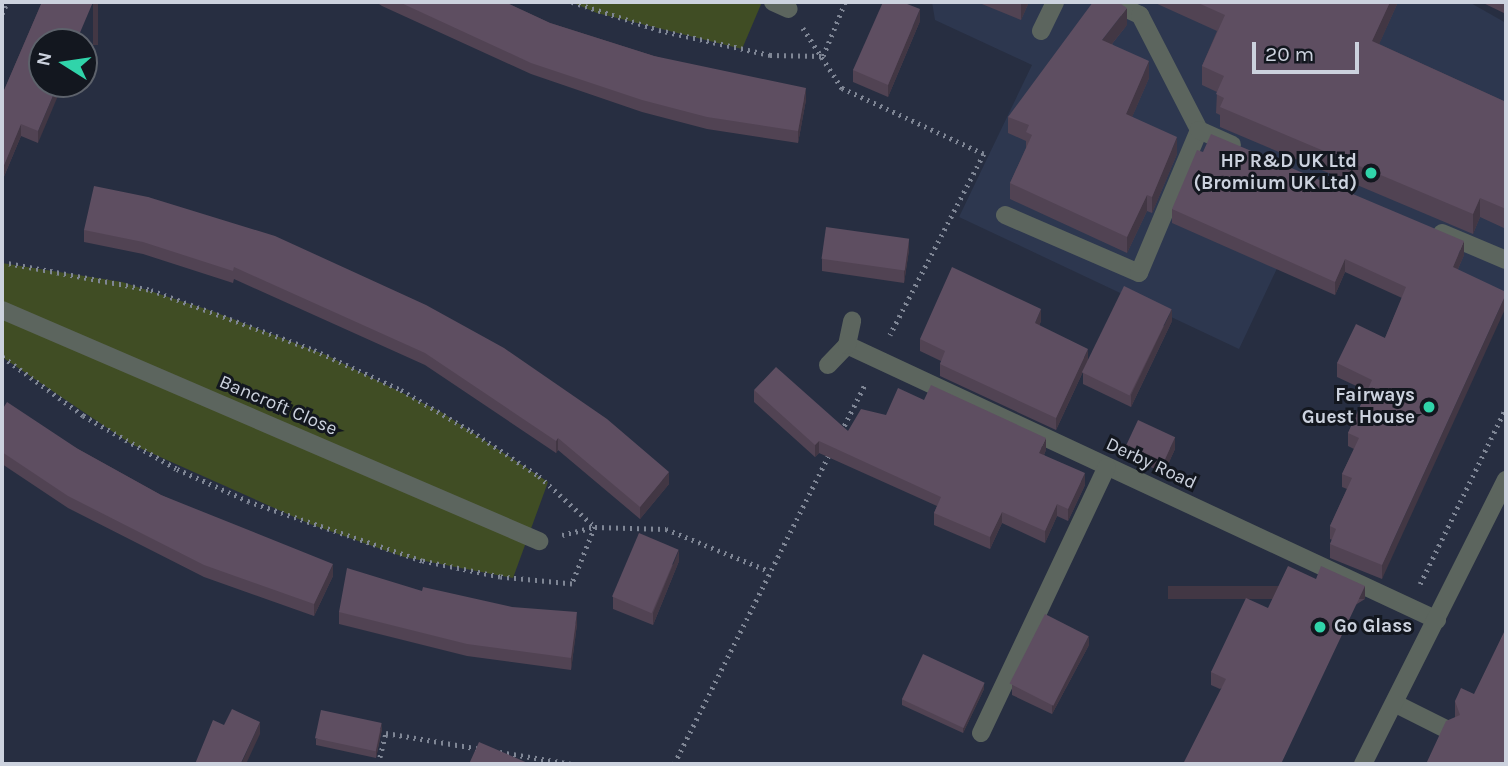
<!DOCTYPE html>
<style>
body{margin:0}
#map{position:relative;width:1508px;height:766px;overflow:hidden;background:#272e41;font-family:Karla,sans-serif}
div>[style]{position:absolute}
.built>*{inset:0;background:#2d374f}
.green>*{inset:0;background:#404d24}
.path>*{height:4.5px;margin-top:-2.25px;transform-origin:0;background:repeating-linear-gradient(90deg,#7f8695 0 2px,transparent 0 7px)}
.minor>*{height:18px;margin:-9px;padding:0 9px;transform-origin:9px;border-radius:9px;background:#5c655e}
.wall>*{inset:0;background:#514353}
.shaded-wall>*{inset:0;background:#423744;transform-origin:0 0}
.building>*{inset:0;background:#5e4e61;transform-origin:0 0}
.dots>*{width:19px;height:19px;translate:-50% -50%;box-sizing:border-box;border:4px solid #13171f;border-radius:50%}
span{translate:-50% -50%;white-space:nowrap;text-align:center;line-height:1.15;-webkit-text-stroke:6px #13171f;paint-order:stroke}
.poi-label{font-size:19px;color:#ccd2de;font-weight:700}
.right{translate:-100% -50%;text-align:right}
.left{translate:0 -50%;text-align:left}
.street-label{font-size:19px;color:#ccd2de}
.frame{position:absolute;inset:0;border:4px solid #ccd2de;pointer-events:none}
.north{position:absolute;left:28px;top:28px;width:70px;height:70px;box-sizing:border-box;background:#13171f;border:2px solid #5d626b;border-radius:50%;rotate:282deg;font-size:19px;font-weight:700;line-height:28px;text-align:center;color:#ccd2de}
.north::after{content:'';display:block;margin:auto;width:24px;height:32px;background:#30d4aa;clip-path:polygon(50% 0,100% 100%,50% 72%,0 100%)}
.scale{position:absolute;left:1252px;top:42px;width:107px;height:32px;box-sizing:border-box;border:4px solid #ccd2de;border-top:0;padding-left:9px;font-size:21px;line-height:24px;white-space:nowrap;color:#ccd2de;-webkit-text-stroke:5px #13171f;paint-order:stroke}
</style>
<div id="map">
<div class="built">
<i style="clip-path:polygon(932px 2px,1469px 2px,1506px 23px,1506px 296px,1306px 207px,1239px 349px,959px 217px,1032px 65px,935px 20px)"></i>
</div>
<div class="green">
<i style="clip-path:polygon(571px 2px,762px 2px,742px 49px,597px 13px)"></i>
<i style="clip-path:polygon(2px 263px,122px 282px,212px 311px,326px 355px,441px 412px,548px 482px,513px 578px,404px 557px,310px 524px,131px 444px,2px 357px)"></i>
</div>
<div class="path">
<i style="left:572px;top:2px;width:91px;rotate:17.8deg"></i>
<i style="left:659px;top:30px;width:114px;rotate:12.7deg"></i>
<i style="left:770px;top:55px;width:53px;rotate:1.1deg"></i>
<i style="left:823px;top:56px;width:58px;rotate:-67.8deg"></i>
<i style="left:2px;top:14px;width:13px;rotate:-67deg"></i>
<i style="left:803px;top:28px;width:72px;rotate:57deg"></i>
<i style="left:842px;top:88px;width:157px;rotate:24.9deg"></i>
<i style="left:984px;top:154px;width:204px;rotate:117.4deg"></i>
<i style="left:2px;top:262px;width:152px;rotate:10.6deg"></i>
<i style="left:151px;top:290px;width:174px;rotate:20.2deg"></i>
<i style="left:314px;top:350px;width:96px;rotate:24.7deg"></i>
<i style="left:401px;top:390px;width:81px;rotate:30.4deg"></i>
<i style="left:471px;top:431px;width:82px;rotate:33.5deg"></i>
<i style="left:539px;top:476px;width:76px;rotate:42.3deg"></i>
<i style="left:595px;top:527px;width:61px;rotate:112deg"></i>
<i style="left:572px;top:584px;width:72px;rotate:-174.4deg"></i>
<i style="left:500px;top:577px;width:80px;rotate:-168.4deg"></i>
<i style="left:422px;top:561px;width:183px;rotate:-161.2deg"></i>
<i style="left:249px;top:502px;width:80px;rotate:-155.7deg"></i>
<i style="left:176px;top:469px;width:107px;rotate:-150.3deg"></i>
<i style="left:83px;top:416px;width:100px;rotate:-143.9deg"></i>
<i style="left:841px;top:432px;width:54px;rotate:-63.4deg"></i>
<i style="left:562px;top:535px;width:34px;rotate:-14deg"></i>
<i style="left:595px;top:527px;width:71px;rotate:1.6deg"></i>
<i style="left:666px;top:529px;width:111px;rotate:22.2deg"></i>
<i style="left:1420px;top:584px;width:196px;rotate:-64deg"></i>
<i style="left:500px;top:752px;width:73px;rotate:9.5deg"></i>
<i style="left:378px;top:764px;width:32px;rotate:-76deg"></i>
<i style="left:386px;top:733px;width:96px;rotate:9.6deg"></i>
<i style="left:674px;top:764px;width:349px;rotate:-63.4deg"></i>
</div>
<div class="minor">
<i style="left:773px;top:2px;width:17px;rotate:24deg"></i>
<i style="left:1112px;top:2px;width:31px;rotate:25deg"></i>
<i style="left:1140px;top:15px;width:129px;rotate:62.8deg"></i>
<i style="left:1041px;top:31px;width:32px;rotate:-64deg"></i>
<i style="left:1005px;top:215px;width:146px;rotate:23.4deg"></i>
<i style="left:1139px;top:273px;width:155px;rotate:-67.2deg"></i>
<i style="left:1199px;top:130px;width:36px;rotate:24deg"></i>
<i style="left:1442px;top:233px;width:69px;rotate:22.9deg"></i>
<i style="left:2px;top:310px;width:585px;rotate:23.28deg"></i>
<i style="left:847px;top:345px;width:651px;rotate:24.99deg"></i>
<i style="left:828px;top:365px;width:28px;rotate:-46deg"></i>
<i style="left:847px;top:345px;width:25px;rotate:-78deg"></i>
<i style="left:1396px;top:704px;width:60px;rotate:26.6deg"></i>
<i style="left:981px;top:733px;width:294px;rotate:-64.7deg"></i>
<i style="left:1363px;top:764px;width:318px;rotate:-63.3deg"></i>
</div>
<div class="wall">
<i style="clip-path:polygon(42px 2px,38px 143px,21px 136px,3px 179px,4px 192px,2px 198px,2px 95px)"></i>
<i style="clip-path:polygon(376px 2px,505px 2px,550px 23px,654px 56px,806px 100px,798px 143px,707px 129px,642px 112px,531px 74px,382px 6px)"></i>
<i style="clip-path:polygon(977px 2px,1029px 2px,1021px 20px)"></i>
<i style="clip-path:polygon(1153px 2px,1398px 2px,1379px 44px,1506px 102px,1506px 229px,1480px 217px,1473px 234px,1220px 127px,1220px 115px,1216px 113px,1217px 92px,1202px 85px,1202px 66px,1217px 31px)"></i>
<i style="clip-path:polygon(1481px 2px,1506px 2px,1506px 14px)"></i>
<i style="clip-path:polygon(920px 21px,888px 97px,853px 82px,853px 70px)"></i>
<i style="clip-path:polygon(1127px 25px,1112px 44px,1149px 78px,1132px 117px,1177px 154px,1152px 213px,1147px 211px,1127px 253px,1010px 199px,1010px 183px,1026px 148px,1026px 141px,1008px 133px,1008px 117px)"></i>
<i style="clip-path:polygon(148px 197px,669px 484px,640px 519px,558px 450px,556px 453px,425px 365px,234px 279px,233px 283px,143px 254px,84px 242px,84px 230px)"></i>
<i style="clip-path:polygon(1172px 209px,1464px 255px,1458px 269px,1382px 579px,1330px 558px,1330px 544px,1332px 540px,1330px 539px,1330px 526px,1347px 489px,1342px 487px,1342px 474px,1354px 449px,1348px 446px,1348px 433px,1367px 391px,1337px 377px,1337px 363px,1385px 338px,1402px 298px,1345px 272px,1335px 295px,1172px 223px)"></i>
<i style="clip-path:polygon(909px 250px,904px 283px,822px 271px,822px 259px)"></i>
<i style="clip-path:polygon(1041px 321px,1039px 326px,1088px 361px,1056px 430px,940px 376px,940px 364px,941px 361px,920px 351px,920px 339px)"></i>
<i style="clip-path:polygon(1172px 321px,1131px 407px,1083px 384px,1083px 373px)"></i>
<i style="clip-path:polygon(754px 390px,848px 431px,924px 400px,1046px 450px,1044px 455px,1085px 485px,1068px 521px,1057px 516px,1045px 543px,1002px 523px,990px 549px,934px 525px,934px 513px,937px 506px,819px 453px,815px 457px,754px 402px)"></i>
<i style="clip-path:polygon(2px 410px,78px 449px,161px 495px,333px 576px,314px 616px,204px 577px,68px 508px,2px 464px)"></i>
<i style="clip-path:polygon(1126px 444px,1175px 449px,1164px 473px,1126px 456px)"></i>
<i style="clip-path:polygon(679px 561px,653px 625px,613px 609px,613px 597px)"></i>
<i style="clip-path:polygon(1316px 579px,1365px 599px,1220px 689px,1211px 685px,1211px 672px,1268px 608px)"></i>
<i style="clip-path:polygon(422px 591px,577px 624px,571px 670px,467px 656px,339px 624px,339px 612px)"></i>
<i style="clip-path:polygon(1089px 645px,1052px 714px,1012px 695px,1012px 685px)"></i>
<i style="clip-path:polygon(984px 689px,963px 733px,902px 705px,902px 699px)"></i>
<i style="clip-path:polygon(1474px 694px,1506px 764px,1455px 717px,1455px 701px)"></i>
<i style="clip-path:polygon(382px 729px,376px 758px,316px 745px,316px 739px)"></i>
</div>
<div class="shaded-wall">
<i style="left:93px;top:2px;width:5px;height:43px"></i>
<i style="clip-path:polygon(1022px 2px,1029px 2px,1021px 20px,1021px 4px)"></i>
<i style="clip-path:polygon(1390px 2px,1398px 2px,1372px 60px,1372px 41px)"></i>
<i style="clip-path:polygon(1127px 8px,1127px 25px,1102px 56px,1102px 40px)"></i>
<i style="clip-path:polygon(920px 9px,920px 21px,888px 97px,888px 85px)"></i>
<i style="clip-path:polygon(1149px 61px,1149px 78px,1126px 131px,1126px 114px)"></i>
<i style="clip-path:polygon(58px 84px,63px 84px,38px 143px,38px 131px)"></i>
<i style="clip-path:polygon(806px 88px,806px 100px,798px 143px,798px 131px)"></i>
<i style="clip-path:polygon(21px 124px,21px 136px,2px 181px,2px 170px)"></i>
<i style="clip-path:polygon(1177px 137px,1177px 154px,1152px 213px,1152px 197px)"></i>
<i style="clip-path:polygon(4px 180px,4px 192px,2px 198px,2px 187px)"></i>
<i style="clip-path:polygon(1147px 195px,1147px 211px,1127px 253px,1127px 237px)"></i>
<i style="clip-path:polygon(1480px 198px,1480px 217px,1473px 234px,1473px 214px)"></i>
<i style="clip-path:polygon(909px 238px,909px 250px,904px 283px,904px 271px)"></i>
<i style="clip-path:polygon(1464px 241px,1464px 255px,1453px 280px,1453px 267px)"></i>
<i style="clip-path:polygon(1345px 259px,1345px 272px,1335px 295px,1335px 282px)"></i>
<i style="clip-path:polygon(1506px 294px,1506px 307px,1382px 579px,1382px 565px)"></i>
<i style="clip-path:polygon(1041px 309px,1041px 321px,1035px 335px,1035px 323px)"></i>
<i style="clip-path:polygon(1172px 309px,1172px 321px,1131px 407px,1131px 395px)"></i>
<i style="clip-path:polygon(1088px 349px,1088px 361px,1056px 430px,1056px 418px)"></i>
<i style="clip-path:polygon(1175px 437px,1175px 449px,1164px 473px,1164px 462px)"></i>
<i style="clip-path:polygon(558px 438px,558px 450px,556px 453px,556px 441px)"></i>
<i style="clip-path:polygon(1046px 438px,1046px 450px,1039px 465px,1039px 453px)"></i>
<i style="clip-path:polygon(819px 441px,819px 453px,815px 457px,815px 445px)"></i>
<i style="clip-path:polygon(669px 472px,669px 484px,640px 519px,640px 507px)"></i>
<i style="clip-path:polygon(1085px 473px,1085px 485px,1068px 521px,1068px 509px)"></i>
<i style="clip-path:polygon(1057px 504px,1057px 516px,1045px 543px,1045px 531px)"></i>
<i style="clip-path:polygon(1002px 512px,1002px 523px,990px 549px,990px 537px)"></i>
<i style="clip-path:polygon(679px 550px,679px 561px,653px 625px,653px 613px)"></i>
<i style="clip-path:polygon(333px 564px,333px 576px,314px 616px,314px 604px)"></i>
<i style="left:1365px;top:586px;width:13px;height:197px;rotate:90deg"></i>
<i style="clip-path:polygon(577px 612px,577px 624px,571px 670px,571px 658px)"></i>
<i style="clip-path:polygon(1089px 636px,1089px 645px,1052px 714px,1052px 705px)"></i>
<i style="clip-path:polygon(984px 683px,984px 689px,963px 733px,963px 727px)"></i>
<i style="clip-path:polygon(260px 722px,260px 734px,246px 764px,241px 764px)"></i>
<i style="clip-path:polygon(382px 723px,382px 729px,376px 758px,376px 751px)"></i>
</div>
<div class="building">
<i style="clip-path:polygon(42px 2px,93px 2px,76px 42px,42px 42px,42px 84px,58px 84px,38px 131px,21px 124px,2px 170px,2px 95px)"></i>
<i style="clip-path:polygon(399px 2px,505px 2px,550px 23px,654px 56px,806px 88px,798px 131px,707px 117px,642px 100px,531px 63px)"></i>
<i style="clip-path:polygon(883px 2px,902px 2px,920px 9px,888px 85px,853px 70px)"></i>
<i style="clip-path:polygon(1093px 2px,1118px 2px,1127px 8px,1102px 40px,1149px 61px,1126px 114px,1177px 137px,1152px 197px,1147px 195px,1127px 237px,1010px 183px,1032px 135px,1026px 132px,1029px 125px,1008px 117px)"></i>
<i style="clip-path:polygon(1196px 2px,1390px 2px,1372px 41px,1506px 102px,1506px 209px,1480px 198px,1473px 214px,1220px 107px,1224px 98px,1216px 94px,1224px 76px,1202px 66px,1225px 15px)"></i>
<i style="clip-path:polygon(1211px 134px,1464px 241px,1453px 267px,1506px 292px,1506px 294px,1382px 565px,1330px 544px,1336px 529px,1330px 526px,1352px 478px,1342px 474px,1359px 438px,1348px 433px,1372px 380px,1337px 363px,1356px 324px,1385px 338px,1406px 287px,1345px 259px,1335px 282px,1172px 209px,1197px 150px,1203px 152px)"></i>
<i style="clip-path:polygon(94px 186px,148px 197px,275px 236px,426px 305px,504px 348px,607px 419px,669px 472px,640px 507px,558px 438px,556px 441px,425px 353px,234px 267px,233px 271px,143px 242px,84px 230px)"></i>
<i style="left:826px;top:227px;width:84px;height:32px;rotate:8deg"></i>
<i style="clip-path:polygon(952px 267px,1041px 309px,1035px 323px,1088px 349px,1056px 418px,940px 364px,945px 351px,920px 339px)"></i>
<i style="left:1124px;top:286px;width:53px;height:96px;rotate:26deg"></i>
<i style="clip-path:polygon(776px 367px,848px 431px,861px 409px,886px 415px,898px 388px,924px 400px,931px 385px,1046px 438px,1039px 453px,1085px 473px,1068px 509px,1057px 504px,1045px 531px,1002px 512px,990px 537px,934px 513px,941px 497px,819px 441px,815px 445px,754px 390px)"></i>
<i style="clip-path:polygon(7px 402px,78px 449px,161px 495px,333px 564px,314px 604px,204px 565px,68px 496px,2px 452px,2px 410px)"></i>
<i style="left:1138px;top:420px;width:41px;height:27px;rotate:25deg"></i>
<i style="left:639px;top:533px;width:43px;height:69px;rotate:23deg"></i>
<i style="clip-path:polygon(1288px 566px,1316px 579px,1321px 566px,1365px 586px,1281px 764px,1183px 764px,1226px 679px,1211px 672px,1246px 598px,1268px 608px)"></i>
<i style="clip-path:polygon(347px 568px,422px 591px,423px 587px,512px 607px,577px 612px,571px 658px,467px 644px,339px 612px)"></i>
<i style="left:1045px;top:614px;width:49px;height:78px;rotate:27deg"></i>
<i style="clip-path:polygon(1506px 628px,1506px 764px,1426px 764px,1446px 721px,1460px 715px,1455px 701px,1461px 688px,1474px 694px)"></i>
<i style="left:923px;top:654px;width:68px;height:50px;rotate:25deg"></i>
<i style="clip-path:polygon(232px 709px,260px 722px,241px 763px,243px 764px,195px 764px,213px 720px,224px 725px)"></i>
<i style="left:321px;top:710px;width:62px;height:29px;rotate:12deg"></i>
<i style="clip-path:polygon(479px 742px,530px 764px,469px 764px)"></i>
</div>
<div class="dots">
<i style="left:1371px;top:173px;background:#30d4aa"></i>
<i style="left:1429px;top:407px;background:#30d4aa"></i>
<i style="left:1320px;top:627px;background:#30d4aa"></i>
</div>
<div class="poi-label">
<span class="right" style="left:1357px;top:173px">HP R&amp;D UK Ltd<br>(Bromium UK Ltd)</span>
<span class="right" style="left:1415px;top:407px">Fairways<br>Guest House</span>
<span class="left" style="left:1334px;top:627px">Go Glass</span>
</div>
<div class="street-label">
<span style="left:278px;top:406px;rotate:23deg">Bancroft Close</span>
<span style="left:1151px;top:464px;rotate:25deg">Derby Road</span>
</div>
<div class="frame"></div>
<div class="north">N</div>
<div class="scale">20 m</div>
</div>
